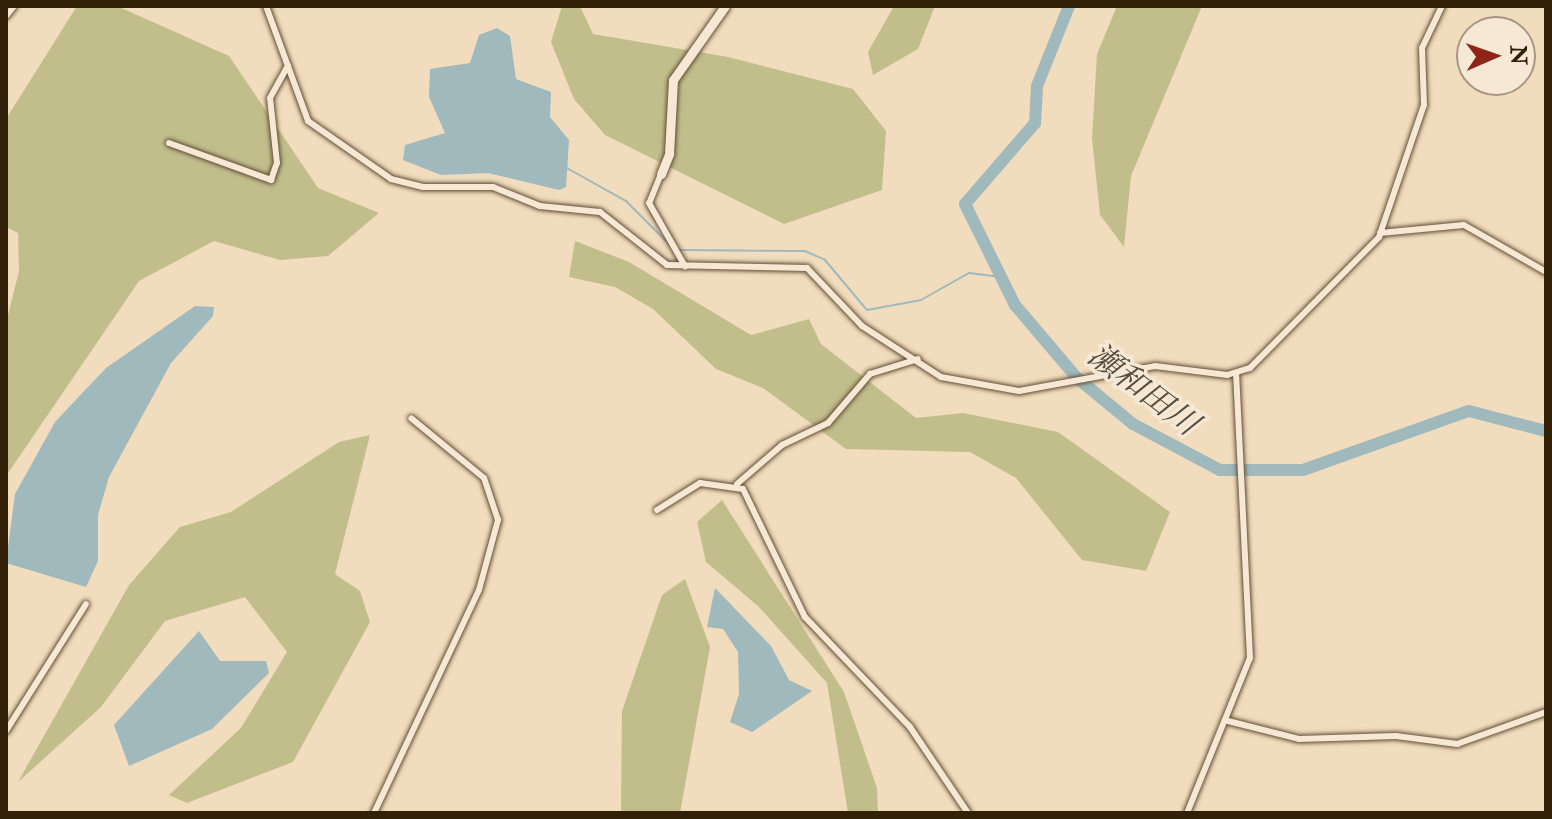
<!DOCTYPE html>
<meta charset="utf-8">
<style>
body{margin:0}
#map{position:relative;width:1552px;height:819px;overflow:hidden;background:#f1dcbd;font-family:"IM FELL Double Pica","Noto Serif JP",serif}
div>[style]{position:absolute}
.green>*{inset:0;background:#c2be8c}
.water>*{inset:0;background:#9fb9bc}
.stream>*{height:2px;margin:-1px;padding:0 1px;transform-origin:1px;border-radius:1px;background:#9fb9bc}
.river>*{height:12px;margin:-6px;padding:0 6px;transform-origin:6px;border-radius:6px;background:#9fb9bc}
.roads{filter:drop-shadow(0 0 2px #624f36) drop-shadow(0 0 2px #624f36)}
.street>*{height:6px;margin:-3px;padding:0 3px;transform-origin:3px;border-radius:3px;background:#f6e8d4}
.secondary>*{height:9px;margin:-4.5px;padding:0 4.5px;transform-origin:4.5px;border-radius:4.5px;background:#f6e8d4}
span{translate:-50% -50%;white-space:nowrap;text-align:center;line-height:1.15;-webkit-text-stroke:7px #f6e8d4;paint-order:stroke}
.water-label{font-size:32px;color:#534e3f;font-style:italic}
.frame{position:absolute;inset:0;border:8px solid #322009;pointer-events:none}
.north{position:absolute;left:1456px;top:16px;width:80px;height:80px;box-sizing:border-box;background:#f6e8d4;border:2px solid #a89883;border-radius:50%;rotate:88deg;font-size:22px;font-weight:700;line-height:32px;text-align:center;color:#322009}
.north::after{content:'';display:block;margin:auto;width:28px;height:36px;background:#8f2418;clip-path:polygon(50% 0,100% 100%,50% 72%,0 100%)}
</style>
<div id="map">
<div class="green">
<i style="clip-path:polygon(77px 6px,117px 6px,229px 56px,318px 188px,379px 213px,328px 256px,280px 260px,214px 241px,139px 281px,6px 476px,6px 323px,19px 271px,18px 233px,6px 227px,6px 119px)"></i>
<i style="clip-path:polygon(562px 6px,580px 6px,593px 34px,728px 57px,853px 89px,886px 131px,882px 190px,784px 224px,605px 135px,574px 99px,551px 42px)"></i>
<i style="clip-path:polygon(894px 6px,935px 6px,918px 49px,873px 75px,868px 52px)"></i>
<i style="clip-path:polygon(1117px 6px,1202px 6px,1131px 176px,1124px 247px,1100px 215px,1092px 138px,1097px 54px)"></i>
<i style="clip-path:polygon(575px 241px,629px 262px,751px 335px,809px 319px,821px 344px,916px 418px,963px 413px,1058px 432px,1170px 512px,1146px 571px,1082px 560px,1016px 478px,970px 452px,846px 449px,763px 388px,716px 369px,653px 309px,615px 287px,569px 277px)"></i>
<i style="clip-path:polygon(370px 435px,335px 574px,360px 591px,370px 622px,293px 762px,187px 803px,169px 795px,241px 728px,287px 652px,245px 597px,165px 621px,101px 707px,18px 782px,129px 585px,180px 527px,231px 512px,339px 442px)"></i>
<i style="clip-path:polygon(722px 500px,844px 692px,877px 788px,878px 813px,848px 813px,827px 683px,759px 607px,706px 562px,697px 522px)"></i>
<i style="clip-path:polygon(685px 579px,710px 647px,680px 813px,621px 813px,622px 711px,662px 595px)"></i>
</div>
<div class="water">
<i style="clip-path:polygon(497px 28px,510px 36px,516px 79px,551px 92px,550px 117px,569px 140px,566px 187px,559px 190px,488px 173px,441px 175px,403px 160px,405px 145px,445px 133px,429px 97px,430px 69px,470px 63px,479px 35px)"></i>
<i style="clip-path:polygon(195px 306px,214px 307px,213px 316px,171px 363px,109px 477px,98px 515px,98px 561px,86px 587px,6px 563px,15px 494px,55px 422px,106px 368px)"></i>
<i style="clip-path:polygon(715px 588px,771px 646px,789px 680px,812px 691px,752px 732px,730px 722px,739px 694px,738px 652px,723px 629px,707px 627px)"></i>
<i style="clip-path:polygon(199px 631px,220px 661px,266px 661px,269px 673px,212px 729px,129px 766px,114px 725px)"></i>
</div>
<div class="stream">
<i style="left:565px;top:167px;width:70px;rotate:29.1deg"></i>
<i style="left:626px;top:201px;width:66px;rotate:45deg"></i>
<i style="left:679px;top:250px;width:126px;rotate:0.5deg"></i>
<i style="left:805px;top:251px;width:22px;rotate:24deg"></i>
<i style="left:825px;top:260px;width:65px;rotate:50deg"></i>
<i style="left:867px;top:310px;width:55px;rotate:-10.5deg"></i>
<i style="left:921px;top:300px;width:55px;rotate:-29.4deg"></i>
<i style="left:969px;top:273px;width:32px;rotate:7deg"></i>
</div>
<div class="river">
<i style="left:1069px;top:6px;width:86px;rotate:111.8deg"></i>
<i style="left:1037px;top:86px;width:37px;rotate:93deg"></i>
<i style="left:1035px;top:123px;width:107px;rotate:130.8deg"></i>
<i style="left:965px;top:204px;width:113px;rotate:63.7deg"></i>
<i style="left:1015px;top:305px;width:94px;rotate:49.7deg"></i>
<i style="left:1076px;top:377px;width:74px;rotate:39.5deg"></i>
<i style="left:1133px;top:424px;width:98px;rotate:27.9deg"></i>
<i style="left:1220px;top:470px;width:83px"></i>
<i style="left:1303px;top:470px;width:176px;rotate:-19.6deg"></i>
<i style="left:1469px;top:411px;width:80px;rotate:14.6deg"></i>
</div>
<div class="roads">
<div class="street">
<i style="left:266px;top:6px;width:122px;rotate:69.9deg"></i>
<i style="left:308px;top:121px;width:101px;rotate:34.9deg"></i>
<i style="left:391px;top:179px;width:33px;rotate:14deg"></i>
<i style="left:423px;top:187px;width:70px"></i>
<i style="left:493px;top:187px;width:51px;rotate:22deg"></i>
<i style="left:540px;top:206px;width:60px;rotate:5.7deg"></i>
<i style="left:600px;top:212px;width:85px;rotate:38.3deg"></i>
<i style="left:667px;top:265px;width:140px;rotate:1.2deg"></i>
<i style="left:807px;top:268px;width:80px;rotate:46.5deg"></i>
<i style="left:862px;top:326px;width:94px;rotate:32.8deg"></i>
<i style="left:941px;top:377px;width:79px;rotate:10.2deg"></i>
<i style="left:1019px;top:391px;width:138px;rotate:-10.4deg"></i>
<i style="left:1155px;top:366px;width:73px;rotate:7.1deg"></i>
<i style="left:1227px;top:375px;width:24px;rotate:-17deg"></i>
<i style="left:1250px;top:368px;width:184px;rotate:-45.4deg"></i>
<i style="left:1379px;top:237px;width:139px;rotate:-71.2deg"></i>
<i style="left:1424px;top:105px;width:57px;rotate:-92deg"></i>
<i style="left:1422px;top:48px;width:47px;rotate:-64.5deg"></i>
<i style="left:6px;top:16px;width:13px;rotate:-51deg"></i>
<i style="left:169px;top:143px;width:109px;rotate:19.9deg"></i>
<i style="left:271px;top:180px;width:18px;rotate:-71deg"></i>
<i style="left:277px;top:163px;width:65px;rotate:-96.1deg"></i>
<i style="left:270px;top:98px;width:37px;rotate:-61deg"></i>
<i style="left:661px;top:174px;width:31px;rotate:112deg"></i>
<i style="left:649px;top:203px;width:73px;rotate:60.3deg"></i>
<i style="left:1380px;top:233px;width:84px;rotate:-5.4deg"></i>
<i style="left:1464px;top:225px;width:95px;rotate:29.8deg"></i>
<i style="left:737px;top:484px;width:60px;rotate:-40.9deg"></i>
<i style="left:782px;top:445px;width:51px;rotate:-25.6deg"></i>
<i style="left:828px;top:423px;width:65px;rotate:-49.4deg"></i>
<i style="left:870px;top:374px;width:50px;rotate:-17.4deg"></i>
<i style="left:657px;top:510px;width:51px;rotate:-32.1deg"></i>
<i style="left:700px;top:483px;width:43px;rotate:7.9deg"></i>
<i style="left:743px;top:489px;width:142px;rotate:64.2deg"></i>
<i style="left:805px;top:617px;width:152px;rotate:46.3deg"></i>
<i style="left:910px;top:727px;width:104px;rotate:56deg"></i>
<i style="left:1228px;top:721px;width:73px;rotate:14.2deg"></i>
<i style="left:1299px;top:739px;width:97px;rotate:-1.8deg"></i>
<i style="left:1396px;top:736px;width:62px;rotate:7.5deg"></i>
<i style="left:1457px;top:744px;width:95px;rotate:-19.8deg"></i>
<i style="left:6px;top:731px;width:150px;rotate:-57.8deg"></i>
<i style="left:374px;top:813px;width:246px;rotate:-64.8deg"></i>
<i style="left:479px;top:590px;width:73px;rotate:-74.8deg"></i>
<i style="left:498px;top:520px;width:44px;rotate:-108.4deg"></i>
<i style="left:484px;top:478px;width:94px;rotate:-140.6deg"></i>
<i style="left:1187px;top:813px;width:167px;rotate:-67.9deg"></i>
<i style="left:1250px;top:658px;width:284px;rotate:-92.8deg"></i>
</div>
<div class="secondary">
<i style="left:661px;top:174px;width:22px;rotate:-68deg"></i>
<i style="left:669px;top:154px;width:74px;rotate:-86.9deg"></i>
<i style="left:673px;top:80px;width:90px;rotate:-54.9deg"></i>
</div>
</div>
<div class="water-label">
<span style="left:1143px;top:390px;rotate:37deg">瀬和田川</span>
</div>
<div class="frame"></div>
<div class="north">N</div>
</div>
